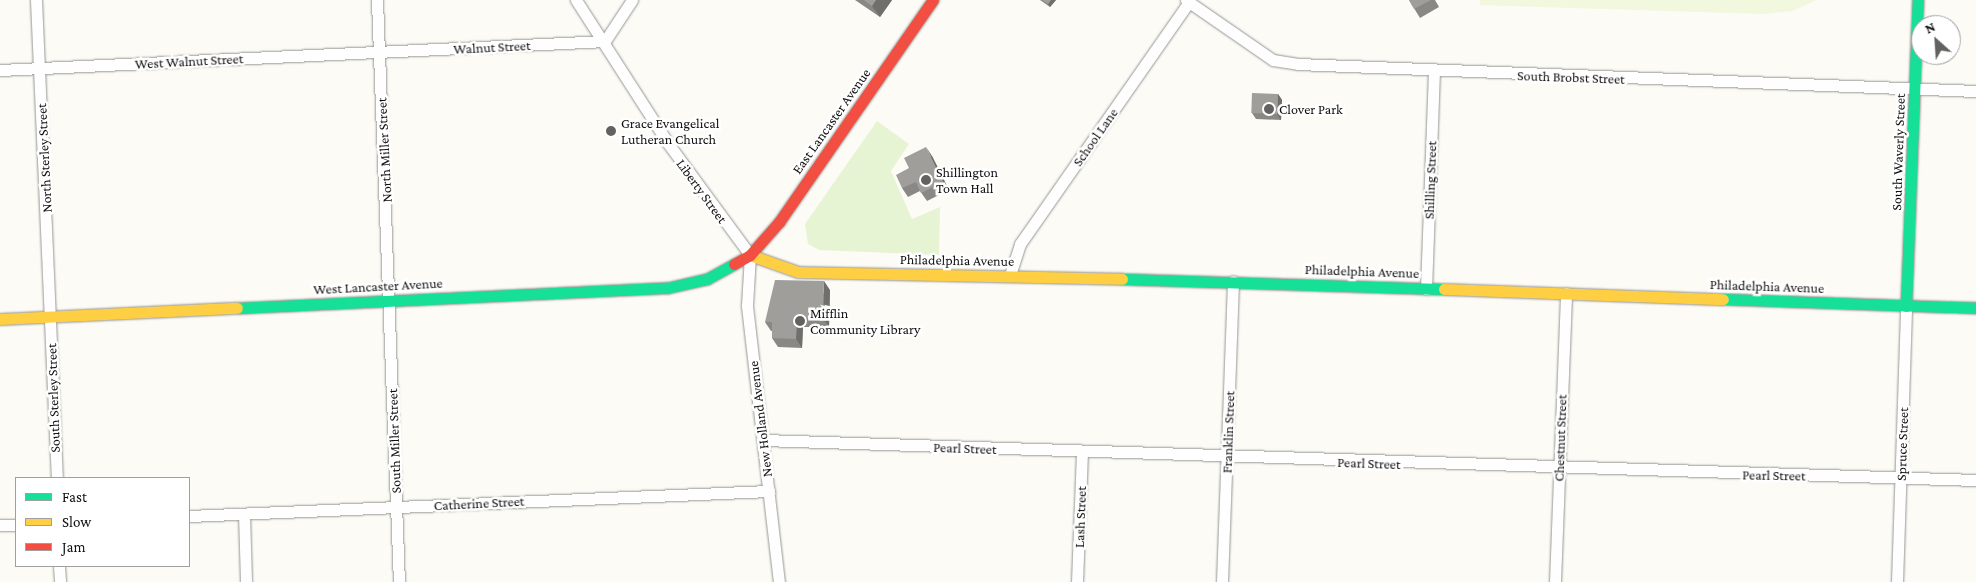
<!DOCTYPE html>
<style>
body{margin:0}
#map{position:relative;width:1976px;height:582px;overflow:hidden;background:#fcfbf6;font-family:"Crimson Pro",serif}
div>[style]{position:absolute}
.green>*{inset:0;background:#e7f4d3}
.pitch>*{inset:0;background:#f1f8de}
.roads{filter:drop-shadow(0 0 1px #969694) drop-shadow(0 0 1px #969694)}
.street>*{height:11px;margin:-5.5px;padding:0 5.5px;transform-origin:5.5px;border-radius:5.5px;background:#fffefe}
.fast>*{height:11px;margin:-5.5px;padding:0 5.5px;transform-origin:5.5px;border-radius:5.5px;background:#16e098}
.slow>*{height:11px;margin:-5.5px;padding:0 5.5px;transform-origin:5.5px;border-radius:5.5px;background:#ffcf43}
.jam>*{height:11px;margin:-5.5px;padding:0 5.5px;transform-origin:5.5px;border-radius:5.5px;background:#f24e42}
.wall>*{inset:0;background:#8a8885}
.shaded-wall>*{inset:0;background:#706f6c}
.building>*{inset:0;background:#a09e9b;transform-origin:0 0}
.dots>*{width:14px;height:14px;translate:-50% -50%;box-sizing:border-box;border:2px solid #fff;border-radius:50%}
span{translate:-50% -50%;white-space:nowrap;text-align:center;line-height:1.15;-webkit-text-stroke:5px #fff;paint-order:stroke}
.street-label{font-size:14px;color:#101010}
.poi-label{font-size:14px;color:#101010}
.left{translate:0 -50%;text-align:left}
.legend{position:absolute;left:15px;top:477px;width:175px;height:90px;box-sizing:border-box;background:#fff;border:1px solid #9f9f9f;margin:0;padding:6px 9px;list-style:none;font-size:15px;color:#101010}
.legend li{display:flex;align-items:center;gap:10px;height:25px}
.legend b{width:25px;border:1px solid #9f9f9f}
.north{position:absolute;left:1911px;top:15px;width:50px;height:50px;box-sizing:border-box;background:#fff;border:1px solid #9f9f9f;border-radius:50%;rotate:334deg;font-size:14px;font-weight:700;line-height:20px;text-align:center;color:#101010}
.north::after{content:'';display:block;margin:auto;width:18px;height:22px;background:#636260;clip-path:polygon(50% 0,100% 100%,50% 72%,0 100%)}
</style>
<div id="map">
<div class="green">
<i style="clip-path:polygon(877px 121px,909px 144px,891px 171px,912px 219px,940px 207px,939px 255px,819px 250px,808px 244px,805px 224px)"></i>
</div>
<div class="pitch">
<i style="clip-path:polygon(1480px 0,1816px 0,1793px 11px,1764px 14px,1480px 5px)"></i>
</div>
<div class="roads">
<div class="street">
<i style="left:36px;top:0;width:478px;rotate:87.5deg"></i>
<i style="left:377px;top:0;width:582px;rotate:87.84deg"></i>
<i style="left:576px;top:0;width:169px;rotate:57.3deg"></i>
<i style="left:667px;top:142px;width:140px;rotate:53.7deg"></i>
<i style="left:750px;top:255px;width:51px;rotate:93.4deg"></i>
<i style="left:747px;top:306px;width:278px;rotate:83.4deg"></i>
<i style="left:1186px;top:0;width:106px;rotate:34.6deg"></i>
<i style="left:1273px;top:60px;width:25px;rotate:9deg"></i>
<i style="left:1298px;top:64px;width:679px;rotate:2.28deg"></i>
<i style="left:0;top:70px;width:606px;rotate:-2.74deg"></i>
<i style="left:605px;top:41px;width:49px;rotate:-56.6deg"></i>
<i style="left:1010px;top:275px;width:33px;rotate:-72deg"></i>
<i style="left:1020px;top:244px;width:295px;rotate:-55.1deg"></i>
<i style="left:1426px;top:289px;width:218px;rotate:-87.9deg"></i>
<i style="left:763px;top:440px;width:1214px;rotate:1.89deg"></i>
<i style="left:244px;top:514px;width:68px;rotate:88.3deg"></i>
<i style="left:189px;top:516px;width:581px;rotate:-2.47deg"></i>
<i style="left:0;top:525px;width:16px"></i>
<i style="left:59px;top:566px;width:16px;rotate:86deg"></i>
<i style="left:1077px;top:582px;width:130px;rotate:-87.8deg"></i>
<i style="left:1222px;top:582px;width:301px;rotate:-87.9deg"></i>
<i style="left:1555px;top:582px;width:289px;rotate:-87.8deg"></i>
<i style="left:1897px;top:582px;width:276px;rotate:-88.1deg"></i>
</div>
<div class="fast">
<i style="left:1122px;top:279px;width:322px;rotate:1.8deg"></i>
<i style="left:1723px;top:299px;width:253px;rotate:2deg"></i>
<i style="left:1906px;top:306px;width:306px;rotate:-87.8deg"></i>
<i style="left:237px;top:308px;width:430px;rotate:-2.7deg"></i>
<i style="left:667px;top:288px;width:41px;rotate:-12.7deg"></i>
<i style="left:707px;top:279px;width:31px;rotate:-29deg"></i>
</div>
<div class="slow">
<i style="left:750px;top:255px;width:51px;rotate:19.5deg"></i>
<i style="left:798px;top:272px;width:324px;rotate:1.2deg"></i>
<i style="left:1444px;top:289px;width:279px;rotate:2.1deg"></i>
<i style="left:0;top:319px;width:237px;rotate:-2.7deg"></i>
</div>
<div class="jam">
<i style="left:734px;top:264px;width:18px;rotate:-29deg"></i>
<i style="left:750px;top:255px;width:44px;rotate:-48.7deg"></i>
<i style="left:779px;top:222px;width:270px;rotate:-55.3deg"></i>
</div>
</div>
<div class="wall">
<i style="clip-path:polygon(855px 0,892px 0,880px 17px)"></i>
<i style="clip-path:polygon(1040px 0,1056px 0,1050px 7px)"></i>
<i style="clip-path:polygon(1409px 0,1435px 0,1439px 7px,1420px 18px)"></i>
<i style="clip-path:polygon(1278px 94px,1282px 100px,1281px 120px,1256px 119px,1252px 113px)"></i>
<i style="clip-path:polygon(932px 156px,949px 190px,927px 201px,920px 191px,908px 197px,902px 188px)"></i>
<i style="clip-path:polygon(830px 290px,829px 327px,803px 327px,802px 348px,778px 347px,772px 338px,772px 331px,771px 331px,765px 322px)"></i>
</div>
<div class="shaded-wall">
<i style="clip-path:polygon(876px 0,892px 0,880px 17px,872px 6px)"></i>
<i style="clip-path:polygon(1051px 0,1056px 0,1050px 7px,1048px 4px)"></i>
<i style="clip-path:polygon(1278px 94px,1282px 100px,1281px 120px,1277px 114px)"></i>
<i style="clip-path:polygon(926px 147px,932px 156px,949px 190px,943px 182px)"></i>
<i style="clip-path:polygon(824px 281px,830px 290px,829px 327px,823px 319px)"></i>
<i style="clip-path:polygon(797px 318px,803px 327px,802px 348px,796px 339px)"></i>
</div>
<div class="building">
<i style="clip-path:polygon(864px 0,876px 0,872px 6px)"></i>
<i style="clip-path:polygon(1042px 0,1051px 0,1048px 4px)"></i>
<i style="clip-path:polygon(1409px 0,1431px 0,1414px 9px)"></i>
<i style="left:1252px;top:93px;width:26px;height:20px;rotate:2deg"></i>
<i style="clip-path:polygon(926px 147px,943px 182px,921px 193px,916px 182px,902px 188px,896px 175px,909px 168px,904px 158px)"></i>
<i style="clip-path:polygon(775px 280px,824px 281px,823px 319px,797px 318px,796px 339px,772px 338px,772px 322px,765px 322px)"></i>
</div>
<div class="dots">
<i style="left:1269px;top:109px;background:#636260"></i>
<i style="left:611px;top:131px;background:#636260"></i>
<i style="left:926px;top:180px;background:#636260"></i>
<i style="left:800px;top:321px;background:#636260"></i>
</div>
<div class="street-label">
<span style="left:492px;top:47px;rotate:-3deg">Walnut Street</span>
<span style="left:189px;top:61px;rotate:-3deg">West Walnut Street</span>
<span style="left:1571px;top:77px;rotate:2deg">South Brobst Street</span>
<span style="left:831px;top:121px;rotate:-55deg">East Lancaster Avenue</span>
<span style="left:1095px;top:137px;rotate:-55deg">School Lane</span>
<span style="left:384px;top:150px;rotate:-93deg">North Miller Street</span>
<span style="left:1898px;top:152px;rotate:-88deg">South Waverly Street</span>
<span style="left:44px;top:158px;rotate:-93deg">North Sterley Street</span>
<span style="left:1430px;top:180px;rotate:-88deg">Shilling Street</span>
<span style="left:702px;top:191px;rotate:54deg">Liberty Street</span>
<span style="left:957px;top:260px;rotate:1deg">Philadelphia Avenue</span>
<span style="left:1362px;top:271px;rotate:2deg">Philadelphia Avenue</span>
<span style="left:378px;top:286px;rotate:-3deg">West Lancaster Avenue</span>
<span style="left:1767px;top:286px;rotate:2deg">Philadelphia Avenue</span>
<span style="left:53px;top:398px;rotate:-92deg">South Sterley Street</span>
<span style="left:760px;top:419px;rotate:-97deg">New Holland Avenue</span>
<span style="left:1228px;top:432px;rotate:-88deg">Franklin Street</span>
<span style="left:1560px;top:438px;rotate:-88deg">Chestnut Street</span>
<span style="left:394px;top:441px;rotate:-92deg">South Miller Street</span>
<span style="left:1902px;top:444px;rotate:-88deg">Spruce Street</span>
<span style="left:965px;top:448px;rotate:2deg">Pearl Street</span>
<span style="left:1369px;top:463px;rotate:2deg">Pearl Street</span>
<span style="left:1774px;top:475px;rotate:1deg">Pearl Street</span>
<span style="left:479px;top:503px;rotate:-3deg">Catherine Street</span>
<span style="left:1080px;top:517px;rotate:-88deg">Lash Street</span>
</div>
<div class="poi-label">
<span class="left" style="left:1279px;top:109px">Clover Park</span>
<span class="left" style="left:621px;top:131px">Grace Evangelical<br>Lutheran Church</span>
<span class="left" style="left:936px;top:180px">Shillington<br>Town Hall</span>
<span class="left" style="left:810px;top:321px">Mifflin<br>Community Library</span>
</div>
<ul class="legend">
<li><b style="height:6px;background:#16e098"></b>Fast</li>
<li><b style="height:6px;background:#ffcf43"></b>Slow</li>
<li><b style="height:6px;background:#f24e42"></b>Jam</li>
</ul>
<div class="north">N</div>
</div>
